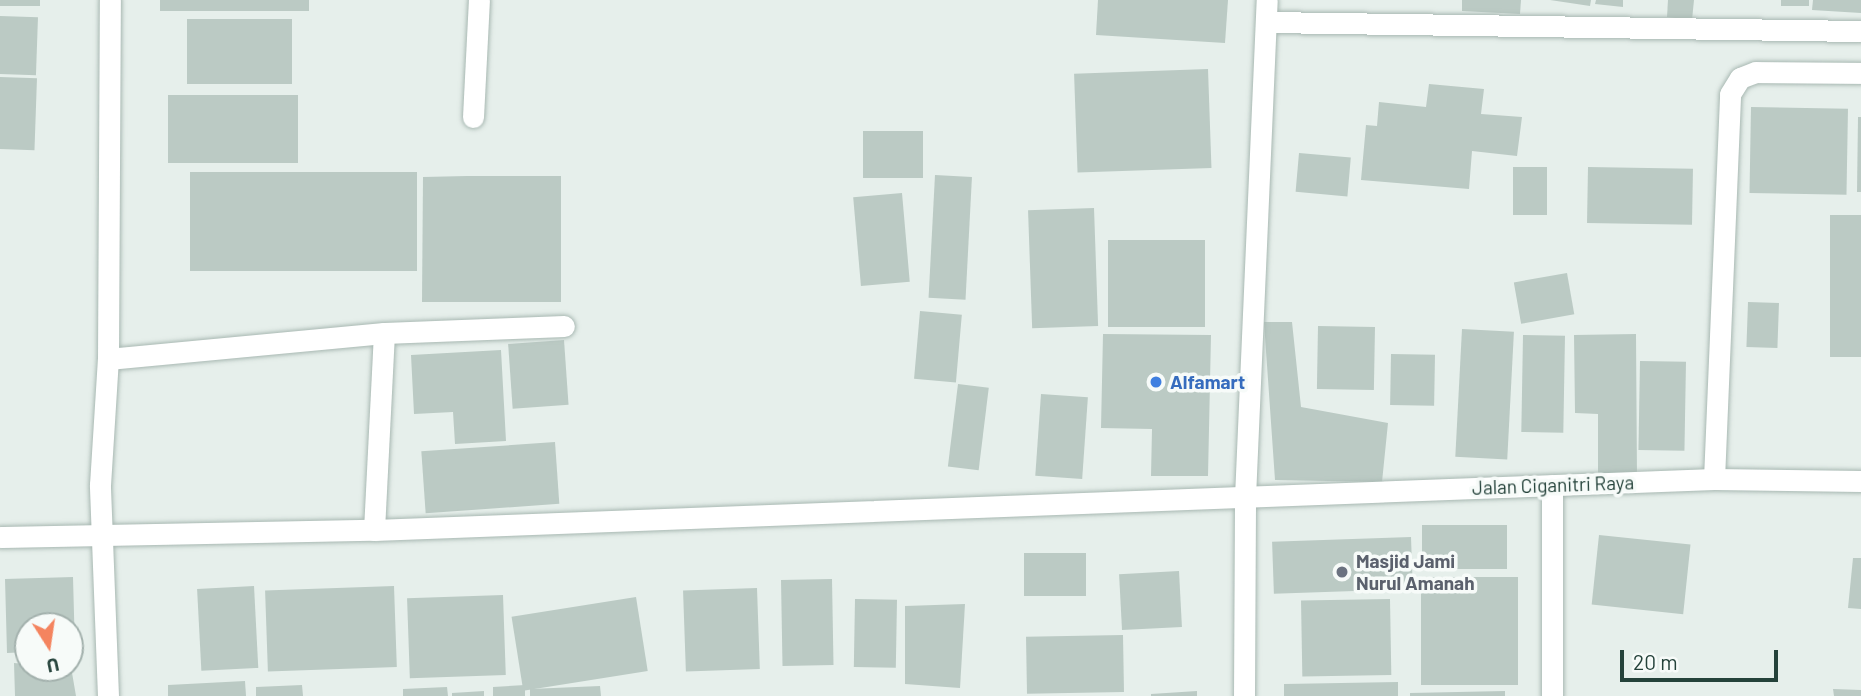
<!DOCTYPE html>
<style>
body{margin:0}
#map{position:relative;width:1861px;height:696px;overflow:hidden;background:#e6efeb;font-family:Barlow,sans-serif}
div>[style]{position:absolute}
.building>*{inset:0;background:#bbcac4;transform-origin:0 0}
.roads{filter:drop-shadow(0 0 2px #a8b8b2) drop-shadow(0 0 2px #a8b8b2)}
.minor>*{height:21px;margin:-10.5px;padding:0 10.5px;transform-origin:10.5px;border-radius:10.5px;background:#fff}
.dots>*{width:19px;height:19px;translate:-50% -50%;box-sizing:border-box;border:4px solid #f7fbf9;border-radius:50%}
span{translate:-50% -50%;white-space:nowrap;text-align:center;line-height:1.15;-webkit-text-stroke:7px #f7fbf9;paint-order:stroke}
.shop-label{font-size:19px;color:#366cbe;font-weight:700}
.left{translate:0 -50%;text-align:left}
.street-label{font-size:19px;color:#24423a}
.worship-label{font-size:19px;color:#5b616d;font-weight:700}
.north{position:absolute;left:14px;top:612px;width:70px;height:70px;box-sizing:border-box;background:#f7fbf9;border:2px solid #a3b1ad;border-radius:50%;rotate:168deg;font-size:19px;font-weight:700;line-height:28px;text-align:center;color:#24423a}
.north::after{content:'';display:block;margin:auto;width:24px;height:32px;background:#f4845f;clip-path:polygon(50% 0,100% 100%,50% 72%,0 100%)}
.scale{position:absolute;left:1620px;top:650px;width:158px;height:32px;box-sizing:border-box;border:4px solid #24423a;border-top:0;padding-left:9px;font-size:21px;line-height:24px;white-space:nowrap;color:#24423a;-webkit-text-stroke:5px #f7fbf9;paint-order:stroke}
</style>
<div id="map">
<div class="building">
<i style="left:0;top:0;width:40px;height:6px"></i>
<i style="left:160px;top:0;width:149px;height:11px"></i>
<i style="clip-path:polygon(1098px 0,1228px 0,1225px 43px,1096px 35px)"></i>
<i style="clip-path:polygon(1462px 0,1521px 0,1520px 14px,1462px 11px)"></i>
<i style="clip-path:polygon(1550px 0,1591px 0,1590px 6px)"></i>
<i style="clip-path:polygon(1596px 0,1623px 0,1623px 7px,1595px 4px)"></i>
<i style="clip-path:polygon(1668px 0,1694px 0,1692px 20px,1667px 17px)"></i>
<i style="left:1781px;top:0;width:28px;height:6px"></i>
<i style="clip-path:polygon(1813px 0,1861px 0,1861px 13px,1812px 10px)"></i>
<i style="left:0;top:16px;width:38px;height:58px;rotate:2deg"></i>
<i style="left:187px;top:19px;width:105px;height:65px"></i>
<i style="left:1208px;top:69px;width:99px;height:134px;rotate:88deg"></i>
<i style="left:0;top:77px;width:37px;height:72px;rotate:2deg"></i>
<i style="clip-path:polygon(1429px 84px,1484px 89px,1481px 114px,1522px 117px,1517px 156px,1472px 151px,1469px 189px,1361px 180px,1366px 125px,1377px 126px,1379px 102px,1426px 107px)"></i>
<i style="left:168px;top:95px;width:130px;height:68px"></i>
<i style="left:1751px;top:107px;width:97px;height:86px;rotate:1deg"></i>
<i style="clip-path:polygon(1858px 117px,1861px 117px,1861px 192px,1857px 192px)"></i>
<i style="left:863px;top:131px;width:60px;height:47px"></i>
<i style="left:1299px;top:153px;width:52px;height:39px;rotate:5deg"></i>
<i style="left:1513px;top:167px;width:34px;height:48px"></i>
<i style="left:1588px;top:167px;width:105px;height:56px;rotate:1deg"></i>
<i style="left:190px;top:172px;width:227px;height:99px"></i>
<i style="left:935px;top:175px;width:37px;height:123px;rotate:3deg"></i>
<i style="clip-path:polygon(467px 176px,561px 176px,561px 302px,422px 302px,423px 177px)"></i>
<i style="left:902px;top:193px;width:89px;height:49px;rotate:85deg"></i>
<i style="left:1094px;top:208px;width:118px;height:66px;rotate:88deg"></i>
<i style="left:1830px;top:215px;width:31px;height:142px"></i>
<i style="left:1108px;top:240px;width:97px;height:87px"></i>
<i style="left:1567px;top:273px;width:42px;height:54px;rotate:80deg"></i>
<i style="left:1748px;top:302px;width:31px;height:45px;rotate:2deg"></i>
<i style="left:920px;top:311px;width:42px;height:68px;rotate:5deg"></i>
<i style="clip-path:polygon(1264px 322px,1292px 322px,1301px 407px,1388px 423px,1382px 482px,1275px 480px)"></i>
<i style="left:1318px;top:326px;width:57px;height:63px;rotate:1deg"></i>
<i style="left:1462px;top:329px;width:52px;height:128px;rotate:3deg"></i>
<i style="clip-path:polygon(1103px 334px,1211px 335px,1208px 476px,1151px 476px,1152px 429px,1101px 428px)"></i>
<i style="clip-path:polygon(1636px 334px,1637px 478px,1598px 479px,1598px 414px,1575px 413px,1574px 335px)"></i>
<i style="left:1523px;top:335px;width:42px;height:97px;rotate:1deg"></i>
<i style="left:564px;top:340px;width:65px;height:56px;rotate:86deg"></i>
<i style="clip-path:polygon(501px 350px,506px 441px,455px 444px,453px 412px,414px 414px,411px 355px)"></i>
<i style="left:1391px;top:354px;width:44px;height:51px;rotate:1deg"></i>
<i style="left:1640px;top:361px;width:46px;height:89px;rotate:1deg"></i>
<i style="left:958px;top:384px;width:31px;height:83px;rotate:7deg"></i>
<i style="left:1041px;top:394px;width:47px;height:82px;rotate:4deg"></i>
<i style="left:555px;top:442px;width:62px;height:134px;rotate:86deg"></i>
<i style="left:1507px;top:525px;width:44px;height:85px;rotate:90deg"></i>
<i style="left:1599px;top:535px;width:92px;height:70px;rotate:6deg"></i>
<i style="left:1411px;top:537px;width:52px;height:139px;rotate:88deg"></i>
<i style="left:1024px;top:553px;width:62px;height:43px"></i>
<i style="clip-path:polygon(1853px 558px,1861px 558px,1861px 609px,1848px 608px)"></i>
<i style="left:1179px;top:571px;width:56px;height:60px;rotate:87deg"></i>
<i style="clip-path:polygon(73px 577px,75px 651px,70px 651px,70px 626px,28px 626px,28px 652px,7px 653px,5px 579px)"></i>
<i style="left:1421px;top:577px;width:97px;height:108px"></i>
<i style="left:832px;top:579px;width:86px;height:51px;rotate:89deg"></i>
<i style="left:254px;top:586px;width:82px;height:57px;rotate:87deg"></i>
<i style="left:394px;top:586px;width:81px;height:129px;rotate:88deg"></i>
<i style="left:757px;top:588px;width:81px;height:74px;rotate:88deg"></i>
<i style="left:503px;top:595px;width:80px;height:96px;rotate:88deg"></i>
<i style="left:636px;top:597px;width:75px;height:126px;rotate:81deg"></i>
<i style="left:855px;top:599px;width:42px;height:68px;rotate:1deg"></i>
<i style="left:1390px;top:599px;width:76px;height:89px;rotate:89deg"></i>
<i style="clip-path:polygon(965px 604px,960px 688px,905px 684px,905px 606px)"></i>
<i style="left:1123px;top:635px;width:57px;height:97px;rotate:89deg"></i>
<i style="clip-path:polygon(70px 661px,76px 696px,15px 696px,14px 663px,70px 668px)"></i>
<i style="clip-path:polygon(245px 681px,246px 696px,168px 696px,168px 685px)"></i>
<i style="clip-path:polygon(1398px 682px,1398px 696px,1284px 696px,1284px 684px)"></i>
<i style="clip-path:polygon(302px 685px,303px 696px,256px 696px,256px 687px)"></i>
<i style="clip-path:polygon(525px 685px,525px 696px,493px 696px,493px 687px)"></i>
<i style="clip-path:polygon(600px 686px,601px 696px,530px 696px,530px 689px)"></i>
<i style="clip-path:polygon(447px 687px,448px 696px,403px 696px,403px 689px)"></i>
<i style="clip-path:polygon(1833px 689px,1861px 690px,1861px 696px,1834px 696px)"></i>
<i style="clip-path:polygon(484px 691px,484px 696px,452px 696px,452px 693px)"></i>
<i style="clip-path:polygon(1197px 691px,1197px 696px,1151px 696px,1151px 694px)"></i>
<i style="clip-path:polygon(1505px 691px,1505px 696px,1410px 696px,1410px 693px)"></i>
</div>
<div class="roads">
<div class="minor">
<i style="left:1267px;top:22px;width:594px;rotate:0.87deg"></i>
<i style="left:473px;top:117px;width:117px;rotate:-87.1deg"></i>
<i style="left:108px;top:359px;width:277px;rotate:-5.4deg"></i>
<i style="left:384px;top:333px;width:180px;rotate:-2.2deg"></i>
<i style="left:1714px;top:479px;width:385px;rotate:-87.6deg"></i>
<i style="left:1730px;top:94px;width:19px;rotate:-58deg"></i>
<i style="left:1740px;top:78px;width:17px;rotate:-21deg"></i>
<i style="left:1756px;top:72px;width:105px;rotate:0.5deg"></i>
<i style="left:374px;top:530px;width:197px;rotate:-87.1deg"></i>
<i style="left:0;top:537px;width:374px;rotate:-1.1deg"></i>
<i style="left:374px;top:530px;width:1341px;rotate:-2.18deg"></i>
<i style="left:1714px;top:479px;width:147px;rotate:0.8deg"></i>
<i style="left:108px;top:696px;width:211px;rotate:-92.2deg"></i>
<i style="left:100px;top:485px;width:126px;rotate:-86.4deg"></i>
<i style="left:108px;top:359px;width:359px;rotate:-89.7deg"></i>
<i style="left:1244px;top:696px;width:199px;rotate:-89.7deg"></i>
<i style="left:1245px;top:497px;width:497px;rotate:-87.5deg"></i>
<i style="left:1552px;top:696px;width:211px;rotate:-90deg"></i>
</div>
</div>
<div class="dots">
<i style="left:1156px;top:382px;background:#3f7fe0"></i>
<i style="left:1342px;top:572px;background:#6b7280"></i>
</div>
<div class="shop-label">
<span class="left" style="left:1170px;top:382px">Alfamart</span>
</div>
<div class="street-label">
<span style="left:1553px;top:485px;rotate:-2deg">Jalan Ciganitri Raya</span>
</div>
<div class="worship-label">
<span class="left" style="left:1356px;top:572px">Masjid Jami<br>Nurul Amanah</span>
</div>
<div class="north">U</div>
<div class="scale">20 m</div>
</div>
